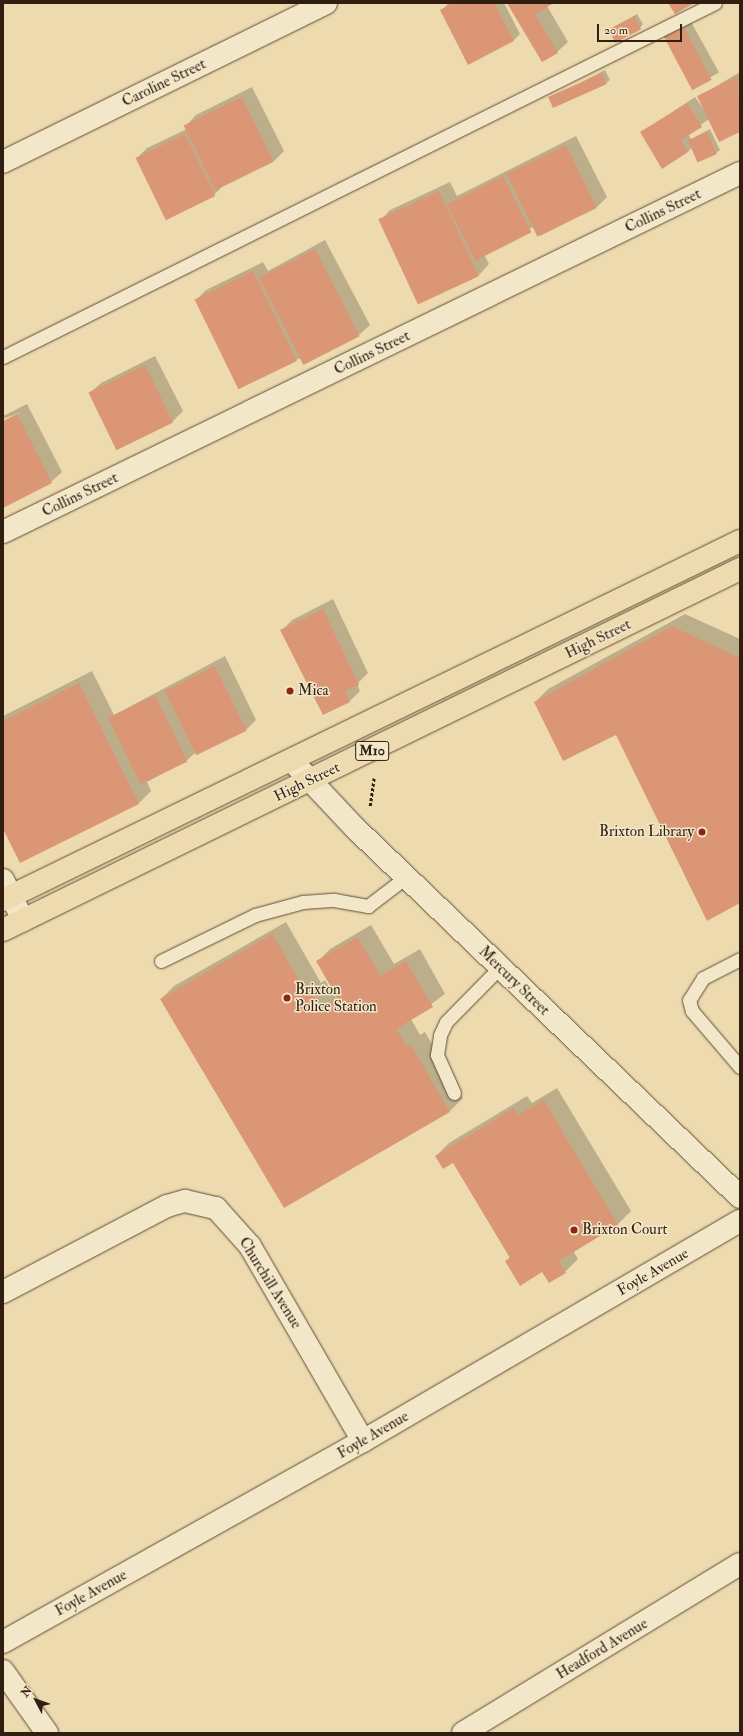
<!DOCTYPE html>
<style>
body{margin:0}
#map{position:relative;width:743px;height:1736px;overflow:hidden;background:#eddaae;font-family:"IM FELL Double Pica",serif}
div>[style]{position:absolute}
.shadow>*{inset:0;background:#0003;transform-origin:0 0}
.building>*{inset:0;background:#db9775;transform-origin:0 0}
.path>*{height:2.5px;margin-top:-1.25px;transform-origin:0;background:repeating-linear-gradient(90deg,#301e10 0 3px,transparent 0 5px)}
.roads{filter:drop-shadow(0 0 1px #5f4d38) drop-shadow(0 0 1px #5f4d38)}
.service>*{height:13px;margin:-6.5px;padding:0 6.5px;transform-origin:6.5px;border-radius:6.5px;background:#f3e7ca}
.minor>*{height:22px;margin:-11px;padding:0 11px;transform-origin:11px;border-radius:11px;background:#f3e7ca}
.tertiary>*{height:22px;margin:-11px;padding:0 11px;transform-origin:11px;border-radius:11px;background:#f3e7ca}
.primary>*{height:22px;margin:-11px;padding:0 11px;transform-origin:11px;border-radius:11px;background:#eddaae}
.dots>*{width:11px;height:11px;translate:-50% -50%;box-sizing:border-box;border:2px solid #f3e7ca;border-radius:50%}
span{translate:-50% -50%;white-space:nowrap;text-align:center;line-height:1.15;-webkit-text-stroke:3px #f3e7ca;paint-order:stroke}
.shield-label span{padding:1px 3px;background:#f3e7ca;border:1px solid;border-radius:3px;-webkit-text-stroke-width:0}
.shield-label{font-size:14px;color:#301e10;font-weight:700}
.street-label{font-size:15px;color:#301e10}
.poi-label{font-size:15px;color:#301e10}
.left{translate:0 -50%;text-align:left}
.right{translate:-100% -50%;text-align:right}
.frame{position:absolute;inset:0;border:4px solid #301e10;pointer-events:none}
.north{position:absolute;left:16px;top:1680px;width:40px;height:40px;-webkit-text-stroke:3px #f3e7ca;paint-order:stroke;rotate:311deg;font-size:11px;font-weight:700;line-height:16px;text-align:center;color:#301e10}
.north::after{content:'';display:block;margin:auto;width:14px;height:18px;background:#301e10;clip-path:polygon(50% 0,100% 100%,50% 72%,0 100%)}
.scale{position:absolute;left:597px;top:24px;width:85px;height:18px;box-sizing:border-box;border:2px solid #301e10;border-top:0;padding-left:5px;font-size:12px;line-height:14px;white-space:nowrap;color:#301e10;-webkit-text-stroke:3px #f3e7ca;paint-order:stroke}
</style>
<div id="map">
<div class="shadow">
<i style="clip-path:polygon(504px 3px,520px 34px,513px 41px,441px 11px,449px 3px)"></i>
<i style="clip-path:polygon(508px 3px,552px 3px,547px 6px,568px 42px,557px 52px)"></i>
<i style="clip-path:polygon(637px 14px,643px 24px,640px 28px,610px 31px)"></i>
<i style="left:690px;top:20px;width:60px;height:30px;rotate:61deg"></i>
<i style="clip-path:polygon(605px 70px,610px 80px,606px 83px,551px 98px)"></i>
<i style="clip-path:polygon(740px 72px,740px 131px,720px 141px,709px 119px,688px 134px,691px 139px,710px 129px,720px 150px,716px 153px,692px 147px,688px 152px,641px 133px,695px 97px,707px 114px,698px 97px)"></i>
<i style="clip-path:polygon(252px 87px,284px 151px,274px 161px,222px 187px,214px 195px,137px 158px,147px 148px,187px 129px,186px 126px,196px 115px)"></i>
<i style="clip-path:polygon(576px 136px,607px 197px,597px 207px,540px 236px,535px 226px,484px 254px,489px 264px,479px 275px,420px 303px,380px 221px,390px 210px,450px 182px,457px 196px)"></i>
<i style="clip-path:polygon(325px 240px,370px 325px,359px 335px,296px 360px,196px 300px,206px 290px,263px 262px,268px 271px)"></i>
<i style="clip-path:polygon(155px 356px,183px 411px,172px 422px,90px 393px,101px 383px)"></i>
<i style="clip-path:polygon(27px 404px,62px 472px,51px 482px,3px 507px,3px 422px,22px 412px,3px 419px,3px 416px)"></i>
<i style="clip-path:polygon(333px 599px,368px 673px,357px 684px,360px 691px,350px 701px,324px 714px,282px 630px,292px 620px)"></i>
<i style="clip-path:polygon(685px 614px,740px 639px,740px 902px,616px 733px,535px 702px,548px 689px)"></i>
<i style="clip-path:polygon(225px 656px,256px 720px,246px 730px,196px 752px,186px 761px,147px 782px,151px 791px,138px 804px,3px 827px,3px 716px,92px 671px,114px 715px)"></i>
<i style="clip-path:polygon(286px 922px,321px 983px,325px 980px,335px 997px,337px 995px,317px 962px,330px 949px,371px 925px,394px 964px,420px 949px,445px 994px,411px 1019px,420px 1035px,425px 1032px,463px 1098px,450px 1111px,284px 1207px,161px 999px,174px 986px)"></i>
<i style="clip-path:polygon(557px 1088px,631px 1211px,618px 1224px,573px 1251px,578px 1259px,565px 1272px,506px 1261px,510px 1257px,453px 1161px,436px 1156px,449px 1143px,527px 1096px,532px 1103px)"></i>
</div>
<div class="building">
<i style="clip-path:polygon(454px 3px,494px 3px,514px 41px,468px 65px,440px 10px)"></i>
<i style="clip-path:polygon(507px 3px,554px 3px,535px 14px,558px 53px,542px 62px)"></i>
<i style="clip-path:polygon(668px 3px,694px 3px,675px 14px)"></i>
<i style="left:634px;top:16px;width:15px;height:29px;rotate:62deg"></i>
<i style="left:683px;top:26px;width:61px;height:22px;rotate:62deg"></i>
<i style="left:602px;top:73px;width:12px;height:59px;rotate:66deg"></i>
<i style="clip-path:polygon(738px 76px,740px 132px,719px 142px,697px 96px)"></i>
<i style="left:242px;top:97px;width:72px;height:65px;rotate:64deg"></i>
<i style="clip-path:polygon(687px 103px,702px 127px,681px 140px,688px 152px,662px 169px,640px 132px)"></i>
<i style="left:707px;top:132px;width:24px;height:21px;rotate:66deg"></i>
<i style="left:185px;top:134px;width:69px;height:55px;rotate:64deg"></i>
<i style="left:566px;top:145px;width:70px;height:66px;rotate:64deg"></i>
<i style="left:503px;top:176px;width:63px;height:63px;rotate:63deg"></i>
<i style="left:439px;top:191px;width:94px;height:67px;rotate:65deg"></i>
<i style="left:315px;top:249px;width:98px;height:63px;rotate:63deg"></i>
<i style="left:253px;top:271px;width:100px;height:65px;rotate:64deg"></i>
<i style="left:145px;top:365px;width:64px;height:63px;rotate:64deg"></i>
<i style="clip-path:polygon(17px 414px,52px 483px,3px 508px,3px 421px)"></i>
<i style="clip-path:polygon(323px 609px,359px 685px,345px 691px,350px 702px,323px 715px,280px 630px)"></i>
<i style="clip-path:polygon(672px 626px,740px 658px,740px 903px,707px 921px,616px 735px,563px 761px,534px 702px)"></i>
<i style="left:215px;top:666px;width:72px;height:56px;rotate:64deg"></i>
<i style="clip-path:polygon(79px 683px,139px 804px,20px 863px,3px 829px,3px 721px)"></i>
<i style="left:155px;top:695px;width:74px;height:52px;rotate:64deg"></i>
<i style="clip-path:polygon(272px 934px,308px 995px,312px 992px,321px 1009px,338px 999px,316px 961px,358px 937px,380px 976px,406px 961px,433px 1007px,396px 1029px,407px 1047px,411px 1045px,450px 1112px,284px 1208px,160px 999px)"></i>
<i style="clip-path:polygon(544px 1100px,618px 1225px,559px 1261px,566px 1273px,549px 1283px,542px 1272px,520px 1286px,505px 1261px,510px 1258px,453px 1163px,443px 1169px,435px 1156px,514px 1108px,518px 1115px)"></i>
</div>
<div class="path">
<i style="left:370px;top:806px;width:28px;rotate:-82deg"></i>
</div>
<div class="roads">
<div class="service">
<i style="left:3px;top:357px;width:795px;rotate:-26.44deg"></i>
<i style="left:740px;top:959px;width:42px;rotate:152.8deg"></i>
<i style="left:703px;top:978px;width:26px;rotate:122deg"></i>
<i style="left:689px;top:1000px;width:11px;rotate:75deg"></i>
<i style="left:692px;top:1011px;width:74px;rotate:49.4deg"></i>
<i style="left:161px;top:961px;width:105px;rotate:-26.1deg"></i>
<i style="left:255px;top:915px;width:50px;rotate:-15.2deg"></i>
<i style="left:303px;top:902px;width:31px;rotate:-4deg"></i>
<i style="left:334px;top:900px;width:35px;rotate:10deg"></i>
<i style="left:368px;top:906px;width:48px;rotate:-37.3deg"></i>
<i style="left:454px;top:1093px;width:42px;rotate:-114.1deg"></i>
<i style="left:437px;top:1055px;width:20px;rotate:-81deg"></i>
<i style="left:440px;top:1035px;width:14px;rotate:-65deg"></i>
<i style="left:446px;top:1022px;width:77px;rotate:-45.5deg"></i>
</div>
<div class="minor">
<i style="left:292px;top:761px;width:92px;rotate:46.8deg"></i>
<i style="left:355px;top:828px;width:533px;rotate:43.78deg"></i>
<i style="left:3px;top:880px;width:45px;rotate:63.4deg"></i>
<i style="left:3px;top:1292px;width:185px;rotate:-27.7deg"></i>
<i style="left:167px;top:1206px;width:19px;rotate:-16deg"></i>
<i style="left:185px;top:1201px;width:32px;rotate:13deg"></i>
<i style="left:216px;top:1208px;width:51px;rotate:48.2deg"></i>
<i style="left:250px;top:1246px;width:225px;rotate:59.9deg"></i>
<i style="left:3px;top:1642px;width:412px;rotate:-29.2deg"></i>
<i style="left:363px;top:1441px;width:436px;rotate:-30.3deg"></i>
<i style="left:3px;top:1671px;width:76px;rotate:54.6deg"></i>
<i style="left:463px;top:1733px;width:324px;rotate:-31.4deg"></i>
</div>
<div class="tertiary">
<i style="left:3px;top:162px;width:360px;rotate:-26.2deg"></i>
<i style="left:3px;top:532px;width:820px;rotate:-25.97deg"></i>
</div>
<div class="primary">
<i style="left:3px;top:900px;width:820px;rotate:-25.97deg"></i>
<i style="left:3px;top:930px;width:821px;rotate:-26.1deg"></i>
</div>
</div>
<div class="dots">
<i style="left:290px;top:691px;background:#8f2418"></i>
<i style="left:702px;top:832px;background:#8f2418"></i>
<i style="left:287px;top:998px;background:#8f2418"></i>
<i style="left:574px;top:1230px;background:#8f2418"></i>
</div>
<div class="shield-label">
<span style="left:372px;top:751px">M10</span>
</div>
<div class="street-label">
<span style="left:164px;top:83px;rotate:-26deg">Caroline Street</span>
<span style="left:663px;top:211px;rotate:-26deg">Collins Street</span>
<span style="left:372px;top:353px;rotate:-26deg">Collins Street</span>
<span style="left:80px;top:495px;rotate:-26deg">Collins Street</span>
<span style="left:598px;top:639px;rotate:-26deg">High Street</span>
<span style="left:307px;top:782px;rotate:-26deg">High Street</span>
<span style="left:514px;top:981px;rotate:44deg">Mercury Street</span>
<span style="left:653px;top:1272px;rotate:-30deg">Foyle Avenue</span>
<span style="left:270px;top:1283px;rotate:58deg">Churchill Avenue</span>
<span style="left:373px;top:1435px;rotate:-30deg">Foyle Avenue</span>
<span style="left:91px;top:1593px;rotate:-29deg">Foyle Avenue</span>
<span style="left:602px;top:1649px;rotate:-31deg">Headford Avenue</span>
</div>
<div class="poi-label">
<span class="left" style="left:298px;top:691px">Mica</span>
<span class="right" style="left:694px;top:832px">Brixton Library</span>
<span class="left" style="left:295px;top:998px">Brixton<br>Police Station</span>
<span class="left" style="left:582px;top:1230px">Brixton Court</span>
</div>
<div class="frame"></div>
<div class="north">N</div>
<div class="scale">20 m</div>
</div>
